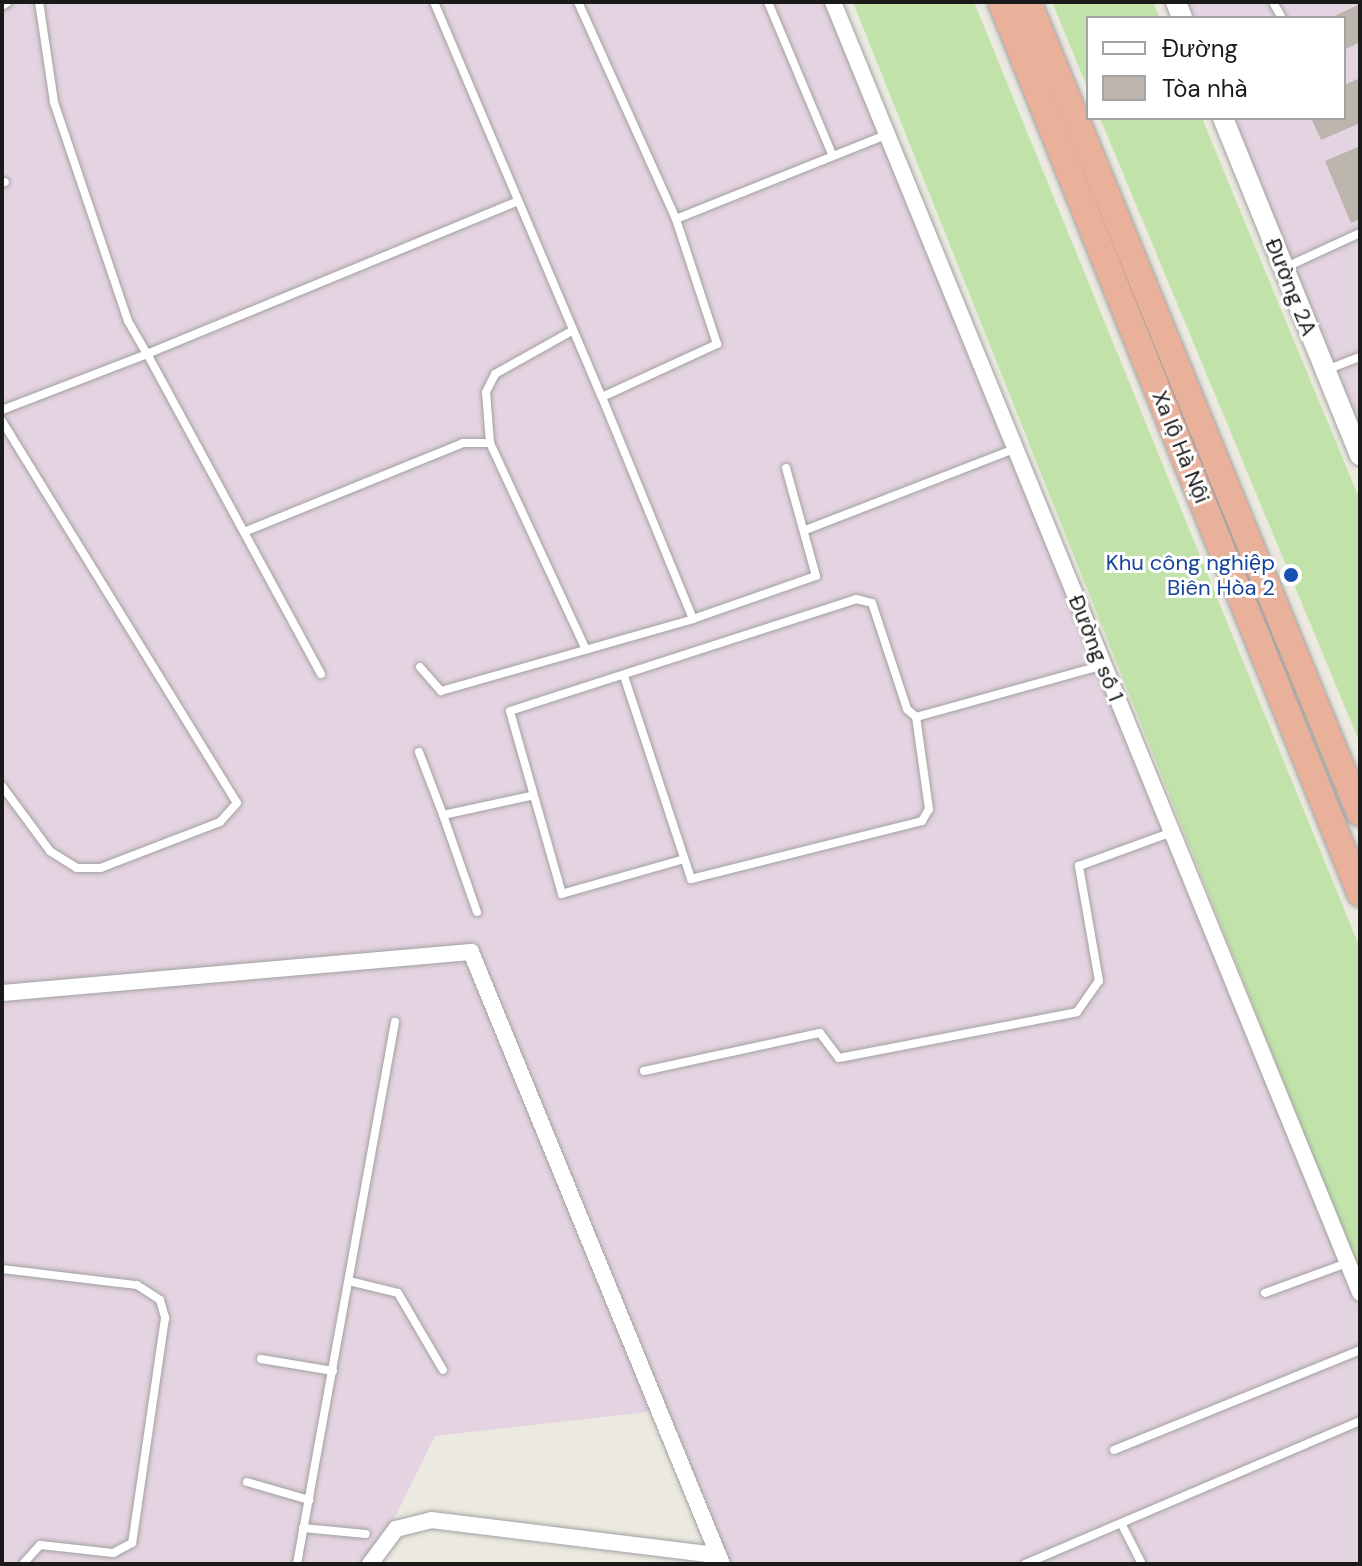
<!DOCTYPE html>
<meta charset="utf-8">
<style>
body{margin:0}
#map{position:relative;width:1362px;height:1566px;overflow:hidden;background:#ebe9e0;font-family:"DM Sans",sans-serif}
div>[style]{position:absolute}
.industrial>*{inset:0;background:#e4d3e0}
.grass>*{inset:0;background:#c1e3a9}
.building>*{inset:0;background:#bbb5ae}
.roads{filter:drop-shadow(0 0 2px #a1a1a1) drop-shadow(0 0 2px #a1a1a1)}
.service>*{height:8px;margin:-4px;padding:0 4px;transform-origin:4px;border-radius:4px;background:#fff}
.minor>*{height:16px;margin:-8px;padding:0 8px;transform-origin:8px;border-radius:8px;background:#fff}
.tertiary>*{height:20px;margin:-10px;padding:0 10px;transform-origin:10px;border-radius:10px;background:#fff}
.trunk>*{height:26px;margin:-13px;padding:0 13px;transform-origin:13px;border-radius:13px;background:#e9b09a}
.dots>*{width:22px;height:22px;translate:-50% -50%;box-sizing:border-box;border:4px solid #fff;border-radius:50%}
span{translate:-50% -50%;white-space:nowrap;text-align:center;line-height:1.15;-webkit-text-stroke:6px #fff;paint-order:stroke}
.street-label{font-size:22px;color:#1a1a1a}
.transit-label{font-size:22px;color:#164399}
.right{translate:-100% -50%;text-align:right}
.frame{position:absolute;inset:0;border:4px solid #1a1a1a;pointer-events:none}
.legend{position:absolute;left:1086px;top:16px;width:260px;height:104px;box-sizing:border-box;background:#fff;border:2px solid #a3a3a3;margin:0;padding:10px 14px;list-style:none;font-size:24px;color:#1a1a1a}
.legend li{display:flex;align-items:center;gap:16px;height:40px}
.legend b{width:40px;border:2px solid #a3a3a3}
</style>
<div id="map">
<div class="industrial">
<i style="clip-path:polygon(2px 2px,826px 2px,1360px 1310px,1360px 1564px,729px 1564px,666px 1410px,435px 1436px,392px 1523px,362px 1564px,2px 1564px)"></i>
<i style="clip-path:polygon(1187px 2px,1360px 2px,1360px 427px,1234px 118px,1344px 118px,1344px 18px,1194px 18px)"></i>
</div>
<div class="grass">
<i style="clip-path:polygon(853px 2px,974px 2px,1360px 948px,1360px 1273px)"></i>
<i style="clip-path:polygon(1052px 2px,1153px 2px,1160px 18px,1088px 18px,1088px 89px)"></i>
<i style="clip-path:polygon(1100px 118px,1202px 118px,1241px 213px,1360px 500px,1360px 743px)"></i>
</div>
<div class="building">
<i style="clip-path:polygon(1360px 4px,1360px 42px,1344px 50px,1344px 18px,1330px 18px)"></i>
<i style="clip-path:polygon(1360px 78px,1360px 123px,1321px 140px,1311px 118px,1344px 118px,1344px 85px)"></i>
<i style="clip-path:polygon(1360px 146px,1360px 219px,1351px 223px,1325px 161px)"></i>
</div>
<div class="roads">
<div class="service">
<i style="left:434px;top:2px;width:429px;rotate:67deg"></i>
<i style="left:578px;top:2px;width:238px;rotate:65.7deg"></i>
<i style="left:768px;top:2px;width:165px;rotate:67.2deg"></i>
<i style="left:1273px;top:2px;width:18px;rotate:61deg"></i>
<i style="left:2px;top:6px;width:7px;rotate:-34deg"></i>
<i style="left:2px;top:183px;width:3px;rotate:-18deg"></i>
<i style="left:1284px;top:268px;width:84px;rotate:-24.7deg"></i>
<i style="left:1326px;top:370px;width:36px;rotate:-21deg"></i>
<i style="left:2px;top:410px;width:155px;rotate:-21.1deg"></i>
<i style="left:147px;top:354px;width:38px;rotate:-120deg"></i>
<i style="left:128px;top:321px;width:231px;rotate:-108.7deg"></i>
<i style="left:54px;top:102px;width:101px;rotate:-98.5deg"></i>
<i style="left:2px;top:421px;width:448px;rotate:58.4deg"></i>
<i style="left:237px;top:803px;width:25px;rotate:132deg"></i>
<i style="left:220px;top:822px;width:128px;rotate:158.9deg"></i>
<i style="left:101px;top:868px;width:24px;rotate:180deg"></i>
<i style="left:77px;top:868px;width:32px;rotate:-148deg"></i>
<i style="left:50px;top:851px;width:81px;rotate:-126.4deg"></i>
<i style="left:490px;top:443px;width:51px;rotate:-94.5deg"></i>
<i style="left:486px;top:392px;width:20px;rotate:-63deg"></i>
<i style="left:495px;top:374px;width:88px;rotate:-29.2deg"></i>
<i style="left:808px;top:529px;width:221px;rotate:-21.2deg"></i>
<i style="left:244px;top:532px;width:236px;rotate:-22.1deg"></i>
<i style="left:463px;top:443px;width:27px"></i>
<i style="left:490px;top:443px;width:228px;rotate:65.1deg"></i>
<i style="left:693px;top:619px;width:130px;rotate:-19.3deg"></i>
<i style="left:816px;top:576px;width:112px;rotate:-105.5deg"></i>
<i style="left:420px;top:667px;width:32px;rotate:49deg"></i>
<i style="left:441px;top:691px;width:262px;rotate:-15.9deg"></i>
<i style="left:693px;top:619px;width:240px;rotate:-112.3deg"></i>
<i style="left:602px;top:397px;width:127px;rotate:-24.7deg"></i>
<i style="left:717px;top:344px;width:132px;rotate:-108.2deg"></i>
<i style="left:676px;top:219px;width:226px;rotate:-21.8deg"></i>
<i style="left:321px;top:674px;width:364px;rotate:-118.5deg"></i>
<i style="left:147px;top:354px;width:397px;rotate:-22.4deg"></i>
<i style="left:624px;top:676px;width:214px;rotate:71.7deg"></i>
<i style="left:691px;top:879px;width:238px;rotate:-14.1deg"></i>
<i style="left:922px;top:821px;width:14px;rotate:-60deg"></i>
<i style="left:929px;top:809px;width:93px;rotate:-98deg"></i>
<i style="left:419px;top:752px;width:67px;rotate:69.1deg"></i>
<i style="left:681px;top:860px;width:124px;rotate:164.1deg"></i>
<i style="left:562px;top:894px;width:190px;rotate:-105.9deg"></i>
<i style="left:510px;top:711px;width:364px;rotate:-17.9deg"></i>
<i style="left:856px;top:599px;width:16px;rotate:14deg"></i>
<i style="left:872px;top:603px;width:112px;rotate:71.7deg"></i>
<i style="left:907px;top:709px;width:12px;rotate:42deg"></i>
<i style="left:916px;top:717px;width:194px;rotate:-15.5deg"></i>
<i style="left:477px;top:912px;width:103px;rotate:-109.3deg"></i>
<i style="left:443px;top:815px;width:89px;rotate:-12.3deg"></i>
<i style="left:644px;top:1071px;width:180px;rotate:-12.2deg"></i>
<i style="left:820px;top:1033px;width:31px;rotate:53deg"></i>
<i style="left:839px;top:1058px;width:242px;rotate:-10.9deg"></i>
<i style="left:1077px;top:1012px;width:38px;rotate:-55deg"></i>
<i style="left:1099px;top:981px;width:117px;rotate:-99.9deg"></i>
<i style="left:1079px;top:866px;width:96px;rotate:-20.1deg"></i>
<i style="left:2px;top:1269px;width:136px;rotate:6.8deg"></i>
<i style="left:137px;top:1285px;width:27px;rotate:33deg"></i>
<i style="left:160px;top:1300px;width:19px;rotate:74deg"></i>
<i style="left:165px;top:1318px;width:227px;rotate:98.3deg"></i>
<i style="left:132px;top:1543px;width:21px;rotate:152deg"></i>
<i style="left:113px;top:1553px;width:73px;rotate:-173.7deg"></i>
<i style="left:40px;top:1545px;width:25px;rotate:132deg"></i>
<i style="left:349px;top:1281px;width:50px;rotate:13.8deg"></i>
<i style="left:398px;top:1293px;width:89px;rotate:59.7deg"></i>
<i style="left:1265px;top:1293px;width:87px;rotate:-20.1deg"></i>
<i style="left:261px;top:1359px;width:73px;rotate:9.5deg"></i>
<i style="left:1114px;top:1450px;width:266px;rotate:-22.1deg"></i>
<i style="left:247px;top:1482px;width:65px;rotate:16.2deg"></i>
<i style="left:1121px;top:1523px;width:46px;rotate:62.9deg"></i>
<i style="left:303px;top:1528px;width:63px;rotate:5.4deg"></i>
<i style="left:297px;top:1564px;width:551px;rotate:-79.75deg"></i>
<i style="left:1025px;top:1564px;width:364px;rotate:-23.1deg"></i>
</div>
<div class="minor">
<i style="left:833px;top:2px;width:1394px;rotate:67.79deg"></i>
<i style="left:2px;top:993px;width:471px;rotate:-5deg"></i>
<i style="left:471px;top:952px;width:661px;rotate:67.7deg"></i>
<i style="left:370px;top:1564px;width:44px;rotate:-53.4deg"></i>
<i style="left:396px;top:1529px;width:36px;rotate:-14deg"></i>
<i style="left:431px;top:1520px;width:289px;rotate:7deg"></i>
</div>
<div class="tertiary">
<i style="left:1176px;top:2px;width:17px;rotate:69deg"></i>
<i style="left:1223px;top:118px;width:364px;rotate:67.9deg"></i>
</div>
<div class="trunk">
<i style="left:1001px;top:2px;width:961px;rotate:68.05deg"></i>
<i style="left:1028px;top:2px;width:876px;rotate:67.74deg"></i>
</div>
</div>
<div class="dots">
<i style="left:1291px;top:575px;background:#1a4fb4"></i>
</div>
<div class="street-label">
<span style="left:1291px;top:287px;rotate:68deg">Đường 2A</span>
<span style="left:1181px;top:447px;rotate:68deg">Xa lộ Hà Nội</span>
<span style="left:1096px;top:648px;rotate:68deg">Đường số 1</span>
</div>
<div class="transit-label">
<span class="right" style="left:1275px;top:575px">Khu công nghiệp<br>Biên Hòa 2</span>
</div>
<div class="frame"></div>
<ul class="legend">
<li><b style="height:10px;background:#fff"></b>Đường</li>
<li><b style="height:22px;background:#bbb5ae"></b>Tòa nhà</li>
</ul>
</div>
